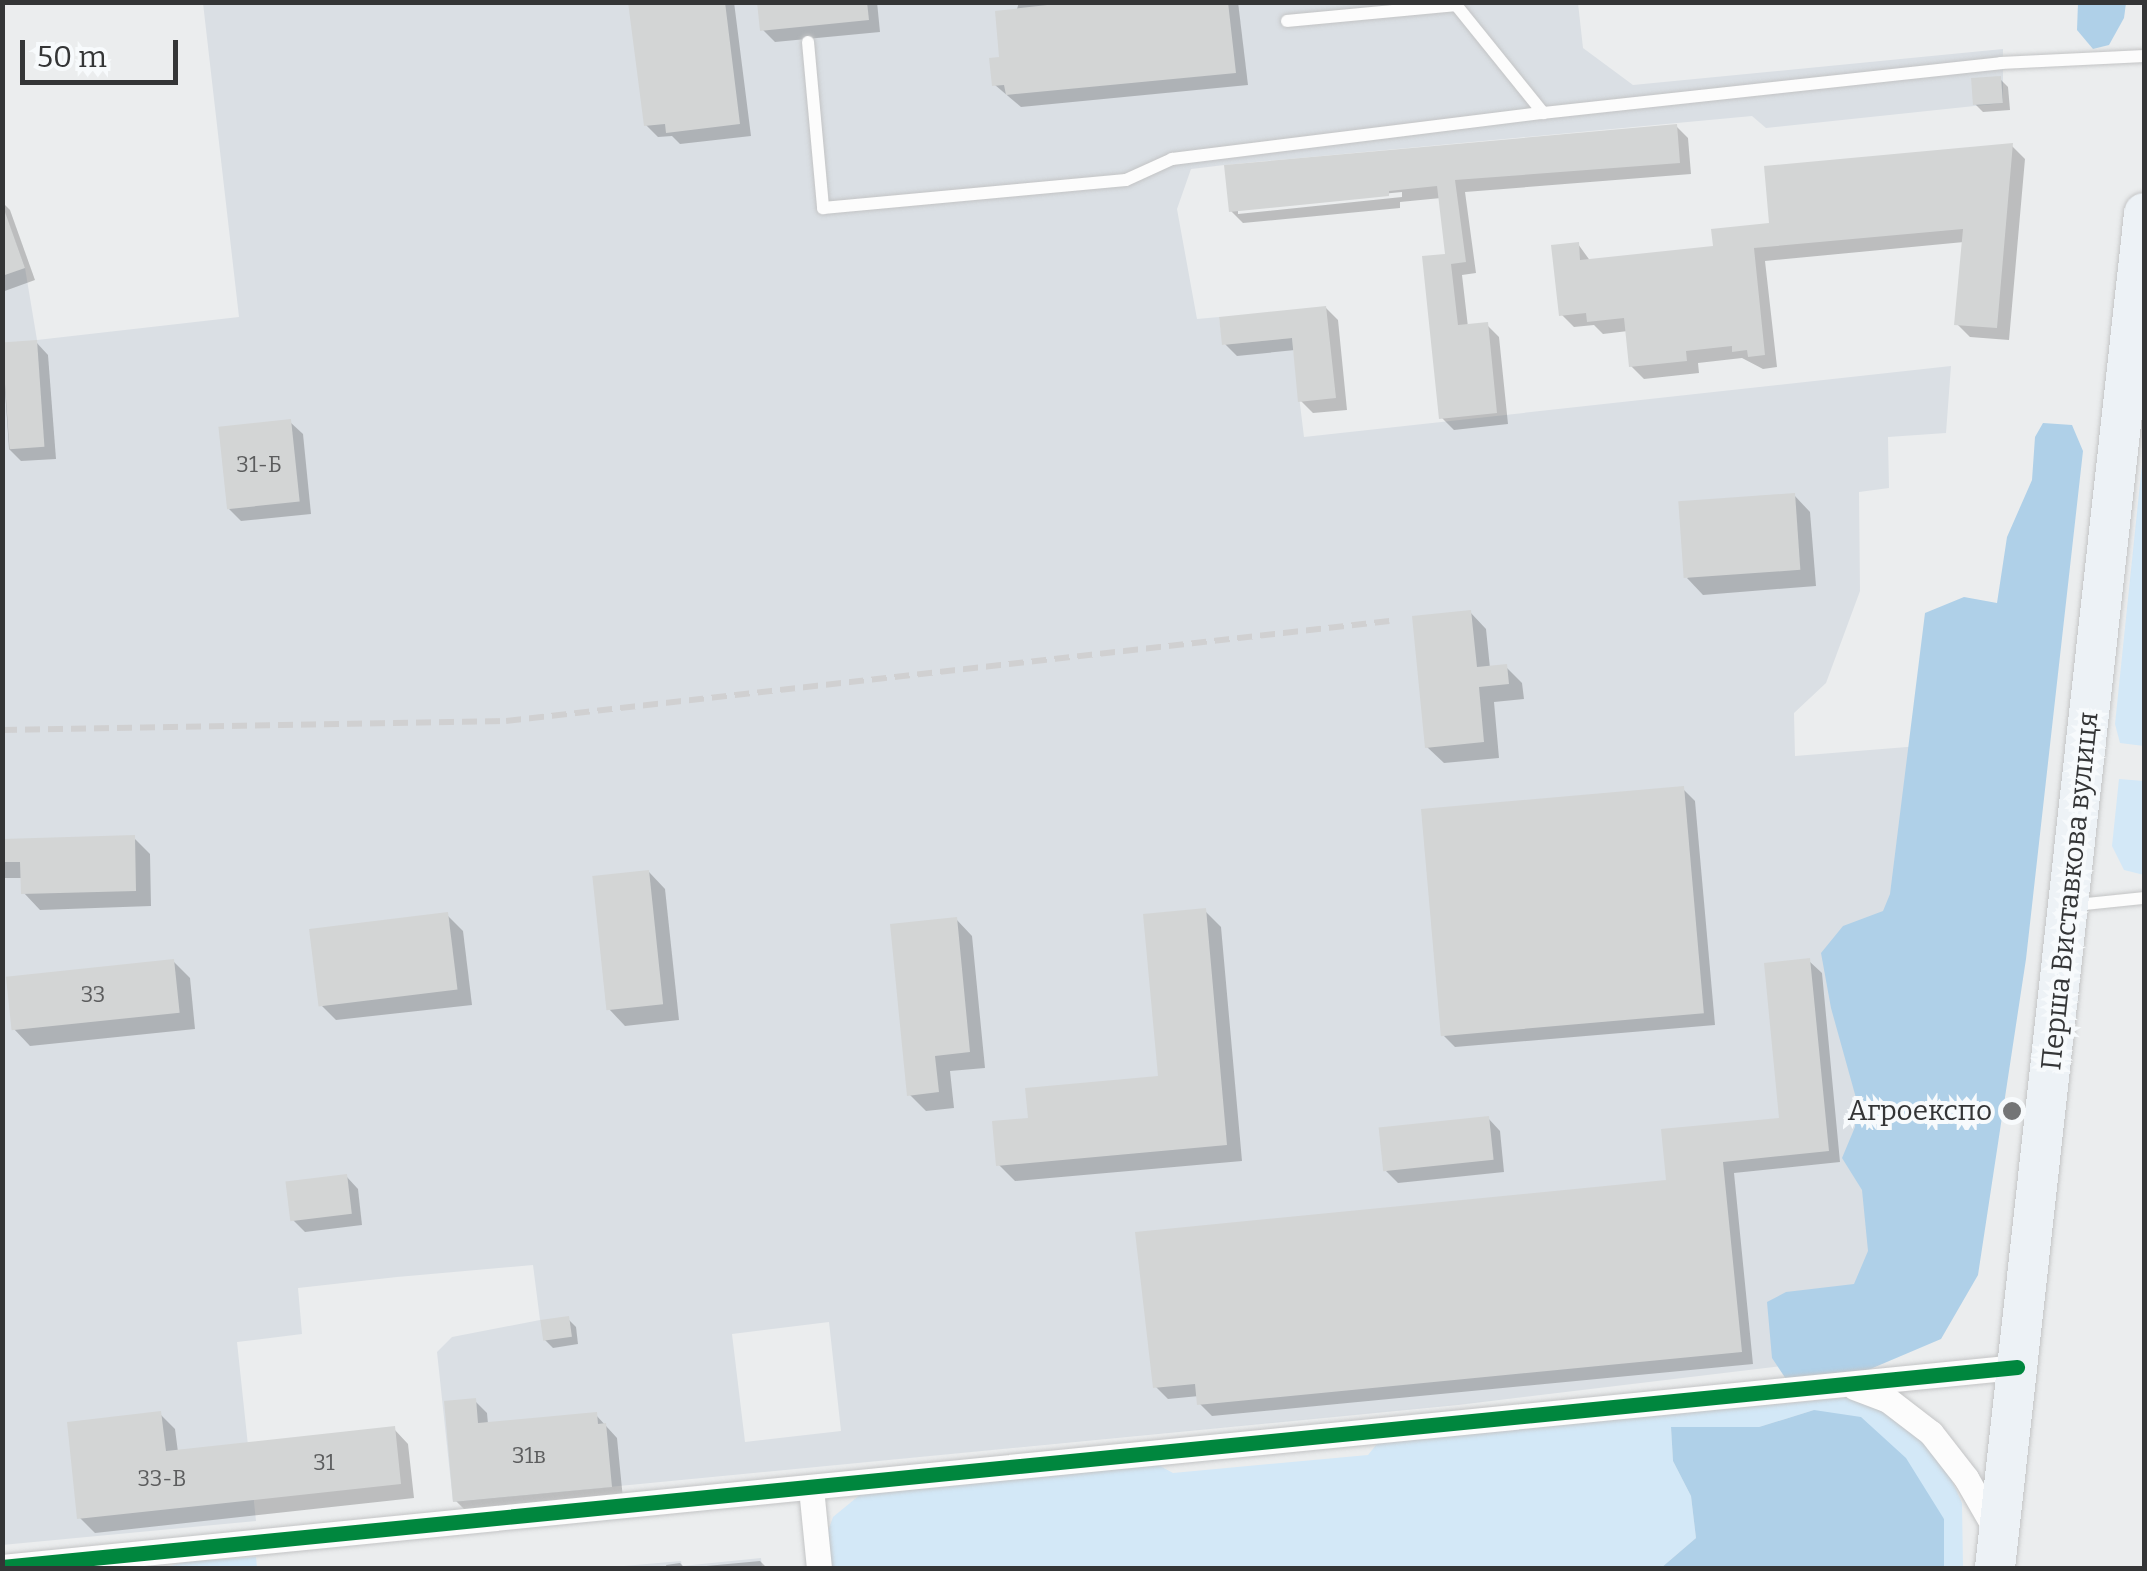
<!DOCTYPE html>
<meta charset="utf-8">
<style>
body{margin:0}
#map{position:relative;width:2147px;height:1571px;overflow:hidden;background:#ebedee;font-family:Bitter,serif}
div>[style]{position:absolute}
.built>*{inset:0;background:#dadfe4}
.green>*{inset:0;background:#d3e8f7}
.forest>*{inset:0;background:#afd0e8}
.shadow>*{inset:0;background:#0003}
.building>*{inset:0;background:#d3d5d5;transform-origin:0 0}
.roads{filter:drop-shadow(0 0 2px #c3c4c5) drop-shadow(0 0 2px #c3c4c5)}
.lane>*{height:12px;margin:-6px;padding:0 6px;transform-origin:6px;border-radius:6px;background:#fcfcfc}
.street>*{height:25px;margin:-12.5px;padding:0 12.5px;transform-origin:12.5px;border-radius:12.5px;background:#fcfcfc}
.primary>*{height:40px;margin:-20px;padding:0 20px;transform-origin:20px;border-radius:20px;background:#edf2f6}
.rail>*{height:6px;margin-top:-3px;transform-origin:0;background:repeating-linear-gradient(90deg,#d0d0d1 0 15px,transparent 0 23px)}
.cycleway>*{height:15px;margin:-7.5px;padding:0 7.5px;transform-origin:7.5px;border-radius:7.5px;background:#00873e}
.dots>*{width:28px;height:28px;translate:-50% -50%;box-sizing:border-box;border:5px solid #f7fafc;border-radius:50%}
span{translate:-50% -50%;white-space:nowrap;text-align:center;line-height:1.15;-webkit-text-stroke:8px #f7fafc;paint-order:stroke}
.number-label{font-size:22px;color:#5c5d5e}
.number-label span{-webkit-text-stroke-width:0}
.street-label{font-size:28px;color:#343536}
.poi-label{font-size:28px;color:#343536}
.right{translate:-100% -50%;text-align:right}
.frame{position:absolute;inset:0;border:5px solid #343536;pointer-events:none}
.scale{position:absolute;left:20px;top:40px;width:158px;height:45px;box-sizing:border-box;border:5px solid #343536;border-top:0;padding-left:12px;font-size:30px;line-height:35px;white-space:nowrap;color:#343536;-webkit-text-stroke:8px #f7fafc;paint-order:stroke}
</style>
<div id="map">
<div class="built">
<i style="clip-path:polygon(evenodd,203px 3px,1578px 3px,1583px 48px,1633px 85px,2003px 49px,2003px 103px,1766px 128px,1752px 116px,1224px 165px,1191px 169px,1177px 209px,1197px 319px,1219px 317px,1223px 345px,1292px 338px,1304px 437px,1951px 366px,1946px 433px,1888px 437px,1889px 488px,1859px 492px,1860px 591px,1826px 683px,1794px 713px,1795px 756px,1932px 745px,1866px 1356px,1458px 1405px,453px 1502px,437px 1352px,452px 1337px,540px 1320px,533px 1265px,397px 1277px,298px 1288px,302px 1334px,237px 1342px,256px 1521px,2px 1545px,2px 205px,25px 268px,37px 340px,239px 317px,203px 3px,829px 1322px,841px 1431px,745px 1442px,732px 1334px,829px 1322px)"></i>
<i style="clip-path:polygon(761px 1558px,762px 1568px,601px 1568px,681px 1561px,682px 1566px)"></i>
</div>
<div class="green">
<i style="clip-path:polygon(2144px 445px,2144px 746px,2120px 743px,2115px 724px)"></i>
<i style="clip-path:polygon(2119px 779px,2144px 781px,2144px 875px,2124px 870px,2112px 846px)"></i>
<i style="clip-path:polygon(1854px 1397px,1904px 1422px,1945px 1465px,1962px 1503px,1963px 1568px,1944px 1568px,1944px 1519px,1814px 1410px,1759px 1427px,1671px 1427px,1673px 1461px,1691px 1496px,1696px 1538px,1661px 1568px,831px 1568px,827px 1534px,833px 1517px,861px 1494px,1151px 1461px,1173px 1473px,1368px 1455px,1380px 1440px)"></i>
<i style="clip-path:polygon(256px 1557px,257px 1568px,164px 1568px,184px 1562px)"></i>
</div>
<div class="forest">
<i style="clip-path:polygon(2078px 3px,2126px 3px,2124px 18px,2109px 45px,2093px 49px,2077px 30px)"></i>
<i style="clip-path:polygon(2043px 423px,2072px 425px,2083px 451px,2026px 959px,1978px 1275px,1941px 1339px,1868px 1370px,1788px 1382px,1772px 1358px,1767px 1302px,1786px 1292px,1854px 1284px,1868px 1251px,1862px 1190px,1842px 1158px,1855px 1127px,1856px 1098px,1831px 1008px,1821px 953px,1843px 926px,1883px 911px,1890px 894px,1925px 613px,1964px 597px,1997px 603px,2007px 537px,2032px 480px,2035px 437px)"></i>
<i style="clip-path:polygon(1814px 1410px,1861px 1417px,1906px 1458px,1944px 1519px,1944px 1568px,1661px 1568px,1696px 1538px,1691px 1496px,1673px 1461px,1671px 1427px,1759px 1427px)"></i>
</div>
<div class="shadow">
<i style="clip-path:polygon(631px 2px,734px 2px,751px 136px,680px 144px,672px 136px,658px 137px,646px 125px)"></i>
<i style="clip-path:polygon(760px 2px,877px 2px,880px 32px,775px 42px,763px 30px)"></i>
<i style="clip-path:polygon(1019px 2px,1238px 2px,1248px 85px,1021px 107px,995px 85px)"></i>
<i style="clip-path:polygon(2000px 79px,2008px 87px,2010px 110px,1983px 112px,1975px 104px)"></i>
<i style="clip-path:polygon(evenodd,1676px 126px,1688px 138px,1691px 174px,1465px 192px,1476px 273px,1462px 275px,1468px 327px,1487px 325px,1499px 337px,1508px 424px,1454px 430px,1442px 418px,1425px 259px,1447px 256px,1441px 198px,1400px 202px,1400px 208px,1243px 223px,1231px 211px,1227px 167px,1676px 126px,1402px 192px,1402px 197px,1238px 214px,1238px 208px,1402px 192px)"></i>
<i style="clip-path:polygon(2012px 146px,2025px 159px,2009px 340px,1970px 337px,1957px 324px,1964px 242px,1765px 261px,1777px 367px,1763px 369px,1742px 358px,1698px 363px,1699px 373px,1644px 379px,1631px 366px,1628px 331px,1603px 334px,1594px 325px,1574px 327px,1561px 314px,1578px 244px,1591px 262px,1716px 248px)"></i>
<i style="clip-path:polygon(2px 202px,10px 210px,35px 280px,2px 292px)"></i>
<i style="clip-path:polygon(1326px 308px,1338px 320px,1347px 410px,1313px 413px,1301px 401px,1295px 350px,1237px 356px,1225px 344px)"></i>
<i style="clip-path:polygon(36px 342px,48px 355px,56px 459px,21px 461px,9px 449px,2px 345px)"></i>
<i style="clip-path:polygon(290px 422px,303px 434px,311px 514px,241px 521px,229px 509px)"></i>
<i style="clip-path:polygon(1794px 495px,1810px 512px,1816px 586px,1703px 595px,1687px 578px)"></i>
<i style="clip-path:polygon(1470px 612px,1486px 629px,1490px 668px,1506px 667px,1522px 683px,1524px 699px,1494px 702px,1499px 758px,1444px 763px,1427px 747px)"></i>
<i style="clip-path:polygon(1683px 789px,1695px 801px,1715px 1025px,1455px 1047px,1443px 1035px)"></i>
<i style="clip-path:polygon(134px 838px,150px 854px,151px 906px,40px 910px,24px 893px,23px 878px,2px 878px,2px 842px)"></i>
<i style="clip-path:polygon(649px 872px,665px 889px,679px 1020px,625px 1026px,609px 1009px)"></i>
<i style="clip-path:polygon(1205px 911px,1221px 927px,1242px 1161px,1015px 1181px,998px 1164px,1031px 1120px,1160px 1078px)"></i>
<i style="clip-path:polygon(447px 915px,463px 931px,472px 1005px,336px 1020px,319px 1003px)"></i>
<i style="clip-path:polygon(956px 919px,972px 936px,985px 1068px,950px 1071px,954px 1108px,926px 1111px,910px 1095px)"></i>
<i style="clip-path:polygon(173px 961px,190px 978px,195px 1029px,30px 1046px,14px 1029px)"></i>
<i style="clip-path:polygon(1809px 961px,1822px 973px,1840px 1162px,1734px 1173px,1753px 1364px,1212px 1416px,1200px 1404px,1199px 1396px,1168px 1399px,1156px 1387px,1669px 1183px,1781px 1120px)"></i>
<i style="clip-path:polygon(1488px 1118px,1500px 1131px,1504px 1172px,1398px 1183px,1386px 1171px)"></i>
<i style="clip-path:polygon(346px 1176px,358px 1189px,362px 1225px,305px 1232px,293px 1220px)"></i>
<i style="clip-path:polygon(568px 1319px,576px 1327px,578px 1344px,553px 1348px,545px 1340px)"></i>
<i style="clip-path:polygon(475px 1401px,487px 1413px,488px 1424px,596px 1415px,617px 1438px,623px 1499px,468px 1513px,456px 1501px)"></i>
<i style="clip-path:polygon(160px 1414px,175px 1429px,178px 1452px,394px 1429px,408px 1444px,414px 1498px,95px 1533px,80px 1518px)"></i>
<i style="clip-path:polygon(760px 1561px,767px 1568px,667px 1568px,666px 1565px,680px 1563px,685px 1568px)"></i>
</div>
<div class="building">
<i style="clip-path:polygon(628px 2px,725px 2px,740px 124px,666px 133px,665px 124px,644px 126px)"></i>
<i style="clip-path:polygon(757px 2px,867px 2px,869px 20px,760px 31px)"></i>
<i style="clip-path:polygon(1074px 2px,1228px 2px,1236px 73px,1006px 95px,1004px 85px,992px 86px,989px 58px,999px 57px,995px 11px)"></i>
<i style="left:2001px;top:76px;width:27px;height:30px;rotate:86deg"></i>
<i style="clip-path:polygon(1677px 124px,1680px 163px,1455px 180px,1466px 262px,1451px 264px,1458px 325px,1488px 322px,1497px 413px,1439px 419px,1422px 256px,1445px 254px,1437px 186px,1389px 191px,1389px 196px,1229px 212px,1224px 165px)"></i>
<i style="clip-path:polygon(2013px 143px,1997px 328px,1954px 325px,1963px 229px,1754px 248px,1765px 355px,1748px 357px,1747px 350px,1732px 352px,1732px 346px,1686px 351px,1687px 361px,1629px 367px,1624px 318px,1587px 322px,1586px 313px,1559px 316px,1551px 245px,1579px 242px,1580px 260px,1713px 246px,1711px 229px,1769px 223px,1764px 166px)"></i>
<i style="clip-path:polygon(5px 212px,25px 268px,2px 276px,2px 213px)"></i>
<i style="clip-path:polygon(1326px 306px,1336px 398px,1298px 402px,1292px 338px,1222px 345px,1219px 317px)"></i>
<i style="left:37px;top:340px;width:107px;height:35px;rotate:86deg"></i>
<i style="left:291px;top:419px;width:83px;height:73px;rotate:84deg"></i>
<i style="left:1795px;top:493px;width:77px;height:117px;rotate:86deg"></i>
<i style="clip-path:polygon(1471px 610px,1477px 667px,1507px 664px,1509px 684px,1479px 687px,1484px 742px,1425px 748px,1412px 616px)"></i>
<i style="left:1684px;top:786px;width:228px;height:264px;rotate:85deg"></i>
<i style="clip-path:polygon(135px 835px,136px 891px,21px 894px,20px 862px,2px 862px,2px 839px)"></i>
<i style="left:649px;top:870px;width:135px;height:57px;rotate:84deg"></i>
<i style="clip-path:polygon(1206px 908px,1227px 1145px,996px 1166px,992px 1121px,1028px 1118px,1025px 1088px,1158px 1076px,1143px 914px)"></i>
<i style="left:448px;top:912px;width:78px;height:140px;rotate:83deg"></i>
<i style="clip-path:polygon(957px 917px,970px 1052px,935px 1056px,939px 1092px,907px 1096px,890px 924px)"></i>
<i style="clip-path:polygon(1810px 958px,1829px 1151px,1723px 1162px,1742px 1352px,1197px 1405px,1195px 1384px,1153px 1388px,1135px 1232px,1666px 1180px,1661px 1129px,1779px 1118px,1764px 963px)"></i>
<i style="left:174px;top:959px;width:54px;height:169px;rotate:84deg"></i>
<i style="left:1489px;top:1116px;width:44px;height:111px;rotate:84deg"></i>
<i style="left:347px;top:1174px;width:40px;height:62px;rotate:83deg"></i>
<i style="left:569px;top:1316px;width:21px;height:29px;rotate:82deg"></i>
<i style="clip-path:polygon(476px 1398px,478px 1423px,597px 1412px,598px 1424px,606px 1423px,612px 1487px,453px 1502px,444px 1401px)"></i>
<i style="clip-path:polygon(161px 1411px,166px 1451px,395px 1426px,401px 1484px,77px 1519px,67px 1422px)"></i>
</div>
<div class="roads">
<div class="lane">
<i style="left:1287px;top:21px;width:170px;rotate:-5.4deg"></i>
<i style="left:1456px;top:5px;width:139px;rotate:51.1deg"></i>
<i style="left:808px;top:42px;width:167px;rotate:84.8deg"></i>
<i style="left:823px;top:208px;width:304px;rotate:-5.3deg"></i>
<i style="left:1126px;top:180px;width:51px;rotate:-24.5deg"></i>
<i style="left:1172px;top:159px;width:374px;rotate:-7.1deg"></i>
<i style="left:1543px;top:113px;width:461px;rotate:-6.2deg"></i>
<i style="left:2001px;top:63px;width:143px;rotate:-2.8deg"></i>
<i style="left:2076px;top:905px;width:68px;rotate:-5.9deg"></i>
</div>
<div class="street">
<i style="left:1854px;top:1387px;width:36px;rotate:21deg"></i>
<i style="left:1888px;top:1400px;width:54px;rotate:37.5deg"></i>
<i style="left:1931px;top:1433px;width:57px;rotate:52.1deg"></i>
<i style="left:1966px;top:1478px;width:62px;rotate:60.1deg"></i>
<i style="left:811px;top:1488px;width:80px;rotate:84.3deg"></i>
<i style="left:2px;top:1567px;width:2025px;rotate:-5.67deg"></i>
</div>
<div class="primary">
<i style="left:1995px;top:1568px;width:1363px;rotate:-83.72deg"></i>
</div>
</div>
<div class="rail">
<i style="left:2px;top:730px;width:504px;rotate:-1.02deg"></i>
<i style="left:506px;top:721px;width:889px;rotate:-6.46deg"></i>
</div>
<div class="cycleway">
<i style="left:2px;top:1567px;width:2025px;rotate:-5.67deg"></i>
</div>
<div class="dots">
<i style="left:2012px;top:1111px;background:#747576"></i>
</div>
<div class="number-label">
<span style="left:259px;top:465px">31-Б</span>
<span style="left:93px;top:995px">33</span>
<span style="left:529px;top:1456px">31в</span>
<span style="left:324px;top:1463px">31</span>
<span style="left:162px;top:1479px">33-В</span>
</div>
<div class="street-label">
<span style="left:2070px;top:891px;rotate:-84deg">Перша Виставкова вулиця</span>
</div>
<div class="poi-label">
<span class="right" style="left:1992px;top:1111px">Агроекспо</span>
</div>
<div class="frame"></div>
<div class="scale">50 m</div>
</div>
